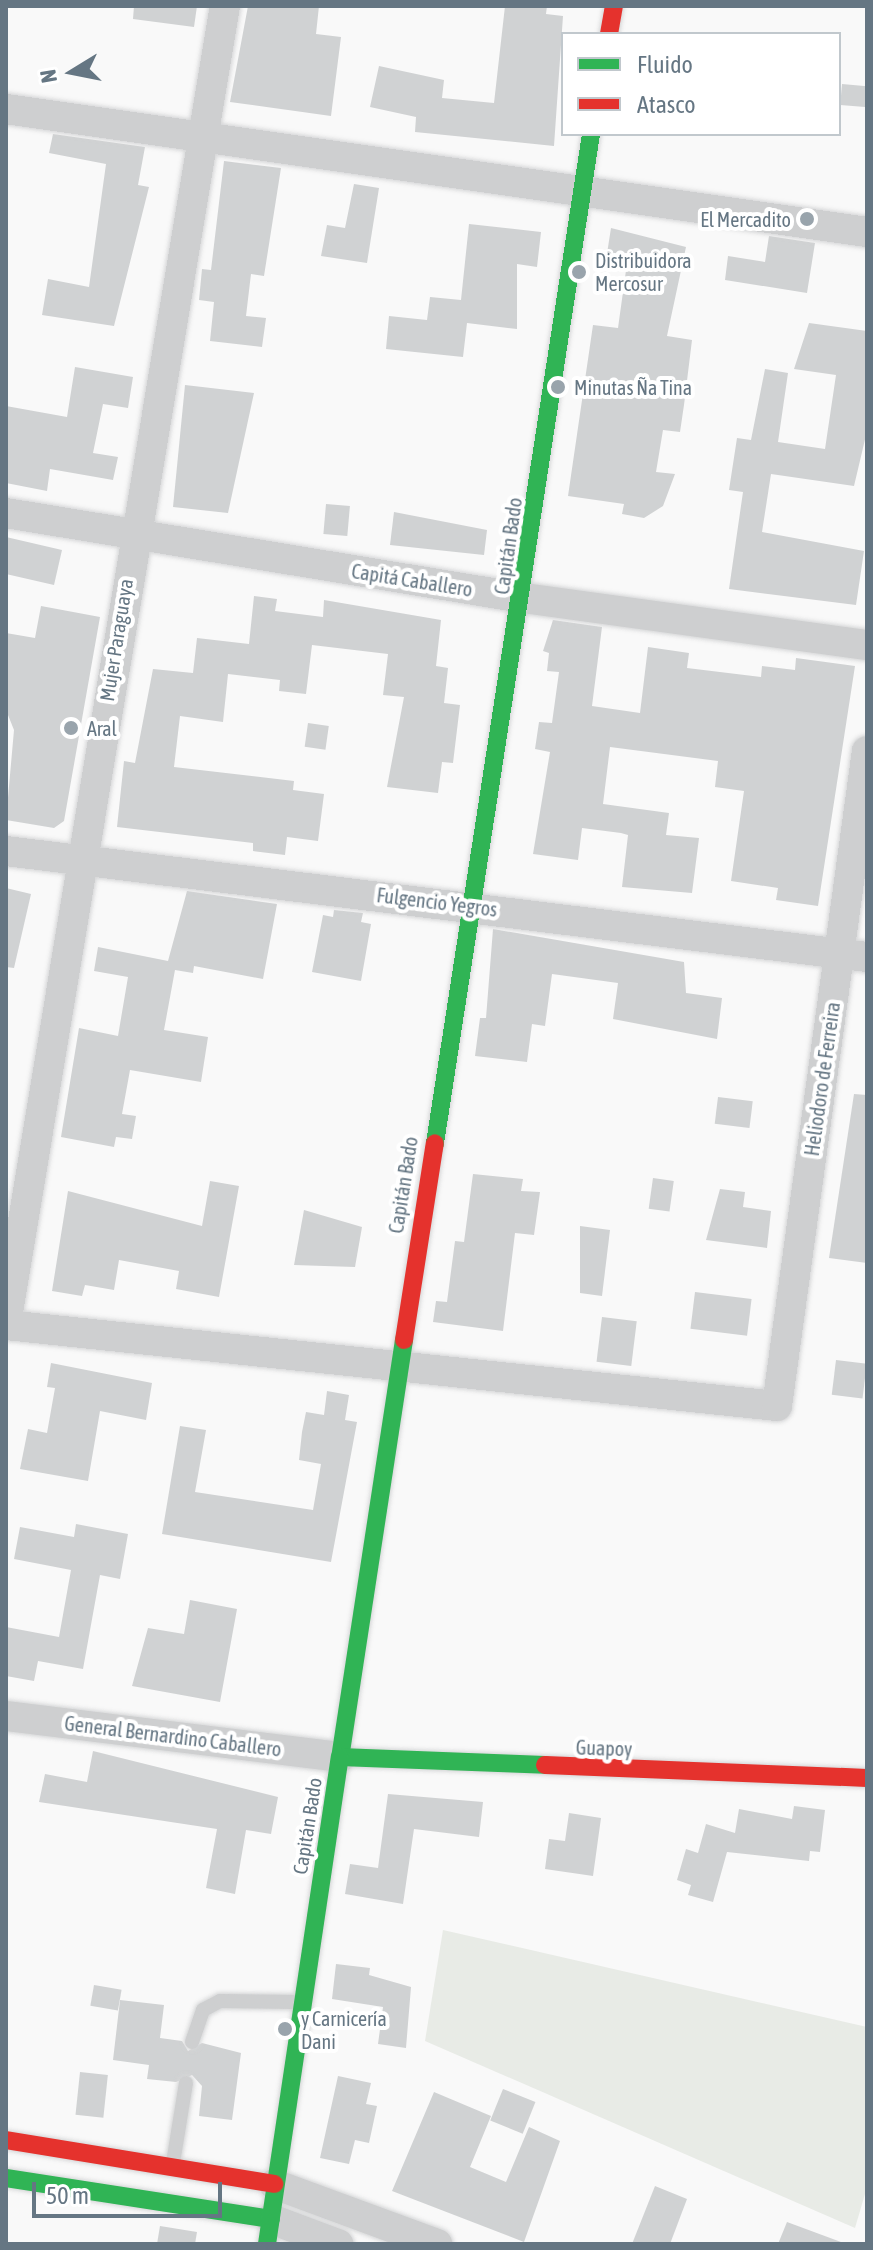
<!DOCTYPE html>
<meta charset="utf-8">
<style>
body{margin:0}
#map{position:relative;width:873px;height:2250px;overflow:hidden;background:#f9f9f9;font-family:"Asap Condensed",sans-serif}
div>[style]{position:absolute}
.green>*{inset:0;background:#e8ebe6}
.building>*{inset:0;background:#d0d2d3;transform-origin:0 0}
.roads{filter:drop-shadow(0 0 2px #d5d6d7) drop-shadow(0 0 2px #d5d6d7)}
.lane>*{height:14px;margin:-7px;padding:0 7px;transform-origin:7px;border-radius:7px;background:#cecfd0}
.street>*{height:30px;margin:-15px;padding:0 15px;transform-origin:15px;border-radius:15px;background:#cecfd0}
.fast>*{height:18px;margin:-9px;padding:0 9px;transform-origin:9px;border-radius:9px;background:#30b455}
.jam>*{height:18px;margin:-9px;padding:0 9px;transform-origin:9px;border-radius:9px;background:#e5322d}
.dots>*{width:22px;height:22px;translate:-50% -50%;box-sizing:border-box;border:4px solid #fff;border-radius:50%}
span{translate:-50% -50%;white-space:nowrap;text-align:center;line-height:1.15;-webkit-text-stroke:8px #fff;paint-order:stroke}
.poi-label{font-size:20px;color:#657683}
.right{translate:-100% -50%;text-align:right}
.left{translate:0 -50%;text-align:left}
.street-label{font-size:20px;color:#657683}
.frame{position:absolute;inset:0;border:8px solid #657683;pointer-events:none}
.legend{position:absolute;left:561px;top:32px;width:280px;height:104px;box-sizing:border-box;background:#fff;border:2px solid #c1c8cd;margin:0;padding:10px 14px;list-style:none;font-size:24px;color:#657683}
.legend li{display:flex;align-items:center;gap:16px;height:40px}
.legend b{width:40px;border:2px solid #c1c8cd}
.north{position:absolute;left:32px;top:32px;width:80px;height:80px;-webkit-text-stroke:6px #fff;paint-order:stroke;rotate:260deg;font-size:22px;font-weight:700;line-height:32px;text-align:center;color:#657683}
.north::after{content:'';display:block;margin:auto;width:28px;height:36px;background:#657683;clip-path:polygon(50% 0,100% 100%,50% 72%,0 100%)}
.scale{position:absolute;left:32px;top:2182px;width:190px;height:36px;box-sizing:border-box;border:4px solid #657683;border-top:0;padding-left:10px;font-size:24px;line-height:28px;white-space:nowrap;color:#657683;-webkit-text-stroke:6px #fff;paint-order:stroke}
</style>
<div id="map">
<div class="green">
<i style="clip-path:polygon(443px 1930px,867px 2027px,867px 2187px,855px 2228px,425px 2041px)"></i>
</div>
<div class="building">
<i style="clip-path:polygon(134px 6px,197px 6px,194px 27px,133px 19px)"></i>
<i style="clip-path:polygon(248px 6px,319px 6px,316px 34px,341px 37px,331px 116px,230px 102px)"></i>
<i style="clip-path:polygon(505px 6px,547px 6px,546px 14px,563px 16px,554px 146px,415px 132px,416px 117px,370px 107px,379px 66px,444px 80px,442px 98px,494px 103px)"></i>
<i style="left:842px;top:84px;width:25px;height:21px;rotate:5deg"></i>
<i style="clip-path:polygon(53px 134px,145px 147px,138px 185px,149px 187px,114px 326px,42px 315px,48px 279px,89px 287px,106px 164px,49px 153px)"></i>
<i style="clip-path:polygon(224px 161px,281px 168px,264px 276px,251px 274px,246px 316px,266px 318px,262px 347px,210px 341px,214px 302px,199px 300px,202px 269px,211px 270px)"></i>
<i style="clip-path:polygon(354px 184px,379px 188px,367px 263px,321px 256px,327px 225px,345px 228px)"></i>
<i style="clip-path:polygon(469px 224px,541px 232px,537px 267px,517px 264px,517px 329px,467px 323px,463px 357px,386px 349px,389px 316px,427px 320px,430px 297px,461px 300px)"></i>
<i style="clip-path:polygon(611px 228px,686px 247px,667px 336px,692px 340px,684px 405px,680px 432px,663px 430px,656px 472px,675px 474px,663px 506px,644px 518px,622px 514px,624px 504px,568px 496px,593px 325px,618px 328px,627px 263px,606px 260px)"></i>
<i style="clip-path:polygon(769px 236px,815px 243px,807px 293px,725px 280px,728px 256px,765px 262px)"></i>
<i style="clip-path:polygon(809px 323px,867px 331px,867px 431px,854px 486px,771px 474px,762px 532px,864px 551px,856px 605px,729px 589px,743px 492px,729px 490px,737px 438px,751px 440px,765px 369px,788px 373px,778px 442px,825px 449px,836px 375px,794px 369px)"></i>
<i style="clip-path:polygon(75px 367px,133px 377px,128px 408px,103px 404px,93px 453px,118px 457px,113px 480px,50px 469px,47px 491px,6px 483px,6px 406px,67px 417px)"></i>
<i style="clip-path:polygon(185px 385px,254px 393px,228px 513px,173px 507px)"></i>
<i style="left:326px;top:504px;width:24px;height:30px;rotate:5deg"></i>
<i style="clip-path:polygon(394px 512px,487px 530px,484px 555px,390px 545px)"></i>
<i style="clip-path:polygon(6px 537px,62px 550px,54px 585px,6px 574px)"></i>
<i style="clip-path:polygon(254px 596px,277px 599px,275px 611px,323px 617px,324px 600px,441px 620px,436px 666px,448px 668px,444px 703px,460px 705px,453px 763px,442px 762px,438px 793px,387px 787px,404px 697px,383px 695px,388px 654px,312px 645px,306px 694px,279px 691px,280px 680px,228px 674px,223px 722px,180px 716px,174px 767px,294px 781px,293px 790px,324px 794px,318px 841px,287px 837px,285px 855px,253px 851px,253px 843px,117px 827px,124px 761px,135px 763px,153px 669px,193px 673px,197px 638px,249px 644px)"></i>
<i style="clip-path:polygon(41px 606px,100px 617px,64px 821px,54px 828px,6px 820px,14px 730px,6px 710px,6px 633px,35px 638px)"></i>
<i style="clip-path:polygon(553px 620px,602px 627px,592px 706px,640px 713px,648px 647px,689px 653px,687px 668px,761px 677px,762px 666px,795px 670px,796px 658px,855px 666px,818px 906px,776px 900px,778px 888px,731px 881px,744px 791px,715px 787px,718px 761px,610px 747px,603px 804px,669px 813px,666px 835px,699px 838px,692px 893px,622px 887px,628px 835px,621px 833px,582px 828px,578px 860px,533px 854px,550px 752px,535px 749px,539px 722px,552px 723px,559px 672px,547px 671px,549px 653px,543px 651px)"></i>
<i style="left:308px;top:723px;width:21px;height:24px;rotate:8deg"></i>
<i style="clip-path:polygon(6px 888px,31px 894px,14px 968px,6px 967px)"></i>
<i style="clip-path:polygon(187px 891px,277px 904px,263px 979px,194px 966px,193px 973px,175px 970px,164px 1030px,208px 1037px,201px 1082px,130px 1070px,122px 1114px,136px 1116px,132px 1139px,116px 1137px,114px 1147px,61px 1137px,79px 1028px,118px 1036px,128px 977px,94px 971px,98px 947px,168px 961px)"></i>
<i style="clip-path:polygon(334px 910px,363px 913px,361px 922px,371px 924px,361px 981px,312px 972px,323px 915px,333px 917px)"></i>
<i style="clip-path:polygon(493px 929px,684px 962px,686px 993px,722px 998px,717px 1039px,613px 1019px,618px 983px,552px 974px,545px 1026px,532px 1024px,527px 1062px,475px 1056px,480px 1018px,486px 1018px)"></i>
<i style="clip-path:polygon(854px 1094px,867px 1095px,867px 1263px,829px 1258px)"></i>
<i style="left:718px;top:1097px;width:35px;height:27px;rotate:7deg"></i>
<i style="clip-path:polygon(473px 1174px,523px 1179px,521px 1191px,540px 1192px,534px 1235px,515px 1233px,503px 1331px,433px 1322px,436px 1301px,447px 1302px,455px 1241px,464px 1242px)"></i>
<i style="left:653px;top:1178px;width:21px;height:31px;rotate:8deg"></i>
<i style="clip-path:polygon(210px 1181px,239px 1186px,219px 1297px,176px 1289px,179px 1271px,119px 1260px,114px 1290px,85px 1285px,82px 1296px,52px 1291px,68px 1191px,202px 1226px)"></i>
<i style="clip-path:polygon(720px 1189px,745px 1192px,743px 1207px,771px 1211px,767px 1248px,706px 1240px)"></i>
<i style="clip-path:polygon(304px 1210px,362px 1227px,355px 1267px,294px 1265px)"></i>
<i style="clip-path:polygon(580px 1226px,610px 1230px,602px 1296px,580px 1293px)"></i>
<i style="left:695px;top:1292px;width:57px;height:37px;rotate:7deg"></i>
<i style="left:602px;top:1317px;width:35px;height:45px;rotate:7deg"></i>
<i style="left:836px;top:1360px;width:31px;height:35px;rotate:7deg"></i>
<i style="clip-path:polygon(51px 1363px,152px 1383px,146px 1420px,100px 1411px,88px 1481px,20px 1469px,28px 1429px,47px 1433px,55px 1388px,47px 1387px)"></i>
<i style="clip-path:polygon(327px 1391px,349px 1395px,345px 1420px,357px 1422px,331px 1562px,162px 1534px,180px 1426px,206px 1430px,195px 1492px,313px 1510px,321px 1464px,299px 1460px,302px 1432px,306px 1412px,324px 1415px)"></i>
<i style="clip-path:polygon(76px 1524px,128px 1534px,120px 1579px,100px 1575px,83px 1669px,38px 1661px,34px 1681px,6px 1676px,6px 1627px,59px 1637px,71px 1570px,14px 1559px,20px 1527px,74px 1537px)"></i>
<i style="clip-path:polygon(190px 1600px,237px 1609px,220px 1702px,132px 1686px,148px 1628px,184px 1634px)"></i>
<i style="clip-path:polygon(93px 1751px,278px 1797px,271px 1834px,246px 1830px,235px 1894px,206px 1888px,217px 1829px,39px 1802px,45px 1774px,87px 1782px)"></i>
<i style="clip-path:polygon(388px 1794px,483px 1802px,479px 1837px,414px 1829px,403px 1904px,345px 1894px,350px 1864px,378px 1868px)"></i>
<i style="clip-path:polygon(794px 1806px,825px 1810px,820px 1852px,810px 1851px,809px 1861px,727px 1852px,713px 1902px,688px 1895px,691px 1885px,677px 1880px,686px 1849px,698px 1853px,706px 1824px,735px 1833px,739px 1809px,792px 1819px)"></i>
<i style="clip-path:polygon(569px 1813px,601px 1818px,593px 1876px,545px 1869px,549px 1839px,565px 1841px)"></i>
<i style="clip-path:polygon(336px 1964px,370px 1968px,369px 1975px,411px 1987px,406px 2048px,378px 2044px,383px 2007px,332px 1999px)"></i>
<i style="left:94px;top:1985px;width:28px;height:21px;rotate:10deg"></i>
<i style="clip-path:polygon(120px 2000px,164px 2005px,160px 2038px,182px 2041px,188px 2051px,202px 2043px,241px 2053px,232px 2120px,199px 2116px,202px 2086px,192px 2075px,176px 2082px,147px 2079px,149px 2065px,113px 2060px)"></i>
<i style="left:80px;top:2072px;width:28px;height:43px;rotate:6deg"></i>
<i style="clip-path:polygon(338px 2076px,371px 2083px,366px 2104px,377px 2106px,369px 2143px,355px 2140px,349px 2164px,320px 2158px)"></i>
<i style="left:503px;top:2089px;width:35px;height:34px;rotate:22deg"></i>
<i style="clip-path:polygon(434px 2092px,491px 2116px,470px 2167px,506px 2182px,529px 2127px,560px 2141px,524px 2242px,392px 2191px)"></i>
<i style="clip-path:polygon(655px 2186px,687px 2199px,670px 2244px,632px 2244px)"></i>
<i style="clip-path:polygon(787px 2222px,841px 2242px,841px 2244px,778px 2244px)"></i>
<i style="clip-path:polygon(160px 2226px,197px 2232px,195px 2244px,157px 2244px)"></i>
</div>
<div class="roads">
<div class="lane">
<i style="left:192px;top:2042px;width:34px;rotate:-71deg"></i>
<i style="left:203px;top:2010px;width:19px;rotate:-28deg"></i>
<i style="left:220px;top:2001px;width:78px;rotate:0.7deg"></i>
<i style="left:173px;top:2163px;width:81px;rotate:-80.8deg"></i>
</div>
<div class="street">
<i style="left:6px;top:109px;width:870px;rotate:8.13deg"></i>
<i style="left:6px;top:513px;width:524px;rotate:9.34deg"></i>
<i style="left:523px;top:598px;width:347px;rotate:7.8deg"></i>
<i style="left:6px;top:851px;width:868px;rotate:7.02deg"></i>
<i style="left:6px;top:1324px;width:1336px;rotate:-80.57deg"></i>
<i style="left:6px;top:1325px;width:775px;rotate:6deg"></i>
<i style="left:777px;top:1406px;width:661px;rotate:-82.18deg"></i>
<i style="left:6px;top:1716px;width:337px;rotate:7deg"></i>
<i style="left:274px;top:2184px;width:174px;rotate:20.2deg"></i>
<i style="left:271px;top:2219px;width:72px;rotate:20.5deg"></i>
</div>
<div class="fast">
<i style="left:435px;top:1143px;width:1021px;rotate:-81.21deg"></i>
<i style="left:404px;top:1340px;width:422px;rotate:98.7deg"></i>
<i style="left:340px;top:1757px;width:205px;rotate:2.2deg"></i>
<i style="left:6px;top:2178px;width:268px;rotate:8.8deg"></i>
<i style="left:267px;top:2244px;width:492px;rotate:-81.5deg"></i>
</div>
<div class="jam">
<i style="left:609px;top:34px;width:28px;rotate:-80deg"></i>
<i style="left:404px;top:1340px;width:199px;rotate:-81.1deg"></i>
<i style="left:545px;top:1765px;width:322px;rotate:2.3deg"></i>
<i style="left:6px;top:2140px;width:272px;rotate:9.3deg"></i>
</div>
</div>
<div class="dots">
<i style="left:807px;top:219px;background:#99a4ac"></i>
<i style="left:579px;top:272px;background:#99a4ac"></i>
<i style="left:558px;top:387px;background:#99a4ac"></i>
<i style="left:71px;top:728px;background:#99a4ac"></i>
<i style="left:285px;top:2029px;background:#99a4ac"></i>
</div>
<div class="poi-label">
<span class="right" style="left:791px;top:219px">El Mercadito</span>
<span class="left" style="left:595px;top:272px">Distribuidora<br>Mercosur</span>
<span class="left" style="left:574px;top:387px">Minutas Ña Tina</span>
<span class="left" style="left:87px;top:728px">Aral</span>
<span class="left" style="left:301px;top:2030px">y Carnicería<br>Dani</span>
</div>
<div class="street-label">
<span style="left:508px;top:546px;rotate:-82deg">Capitán Bado</span>
<span style="left:412px;top:580px;rotate:9deg">Capitá Caballero</span>
<span style="left:116px;top:640px;rotate:-81deg">Mujer Paraguaya</span>
<span style="left:437px;top:902px;rotate:7deg">Fulgencio Yegros</span>
<span style="left:822px;top:1079px;rotate:-82deg">Heliodoro de Ferreira</span>
<span style="left:403px;top:1185px;rotate:-81deg">Capitán Bado</span>
<span style="left:173px;top:1736px;rotate:7deg">General Bernardino Caballero</span>
<span style="left:604px;top:1748px;rotate:2deg">Guapoy</span>
<span style="left:307px;top:1826px;rotate:-81deg">Capitán Bado</span>
</div>
<div class="frame"></div>
<ul class="legend">
<li><b style="height:10px;background:#30b455"></b>Fluido</li>
<li><b style="height:10px;background:#e5322d"></b>Atasco</li>
</ul>
<div class="north">N</div>
<div class="scale">50 m</div>
</div>
